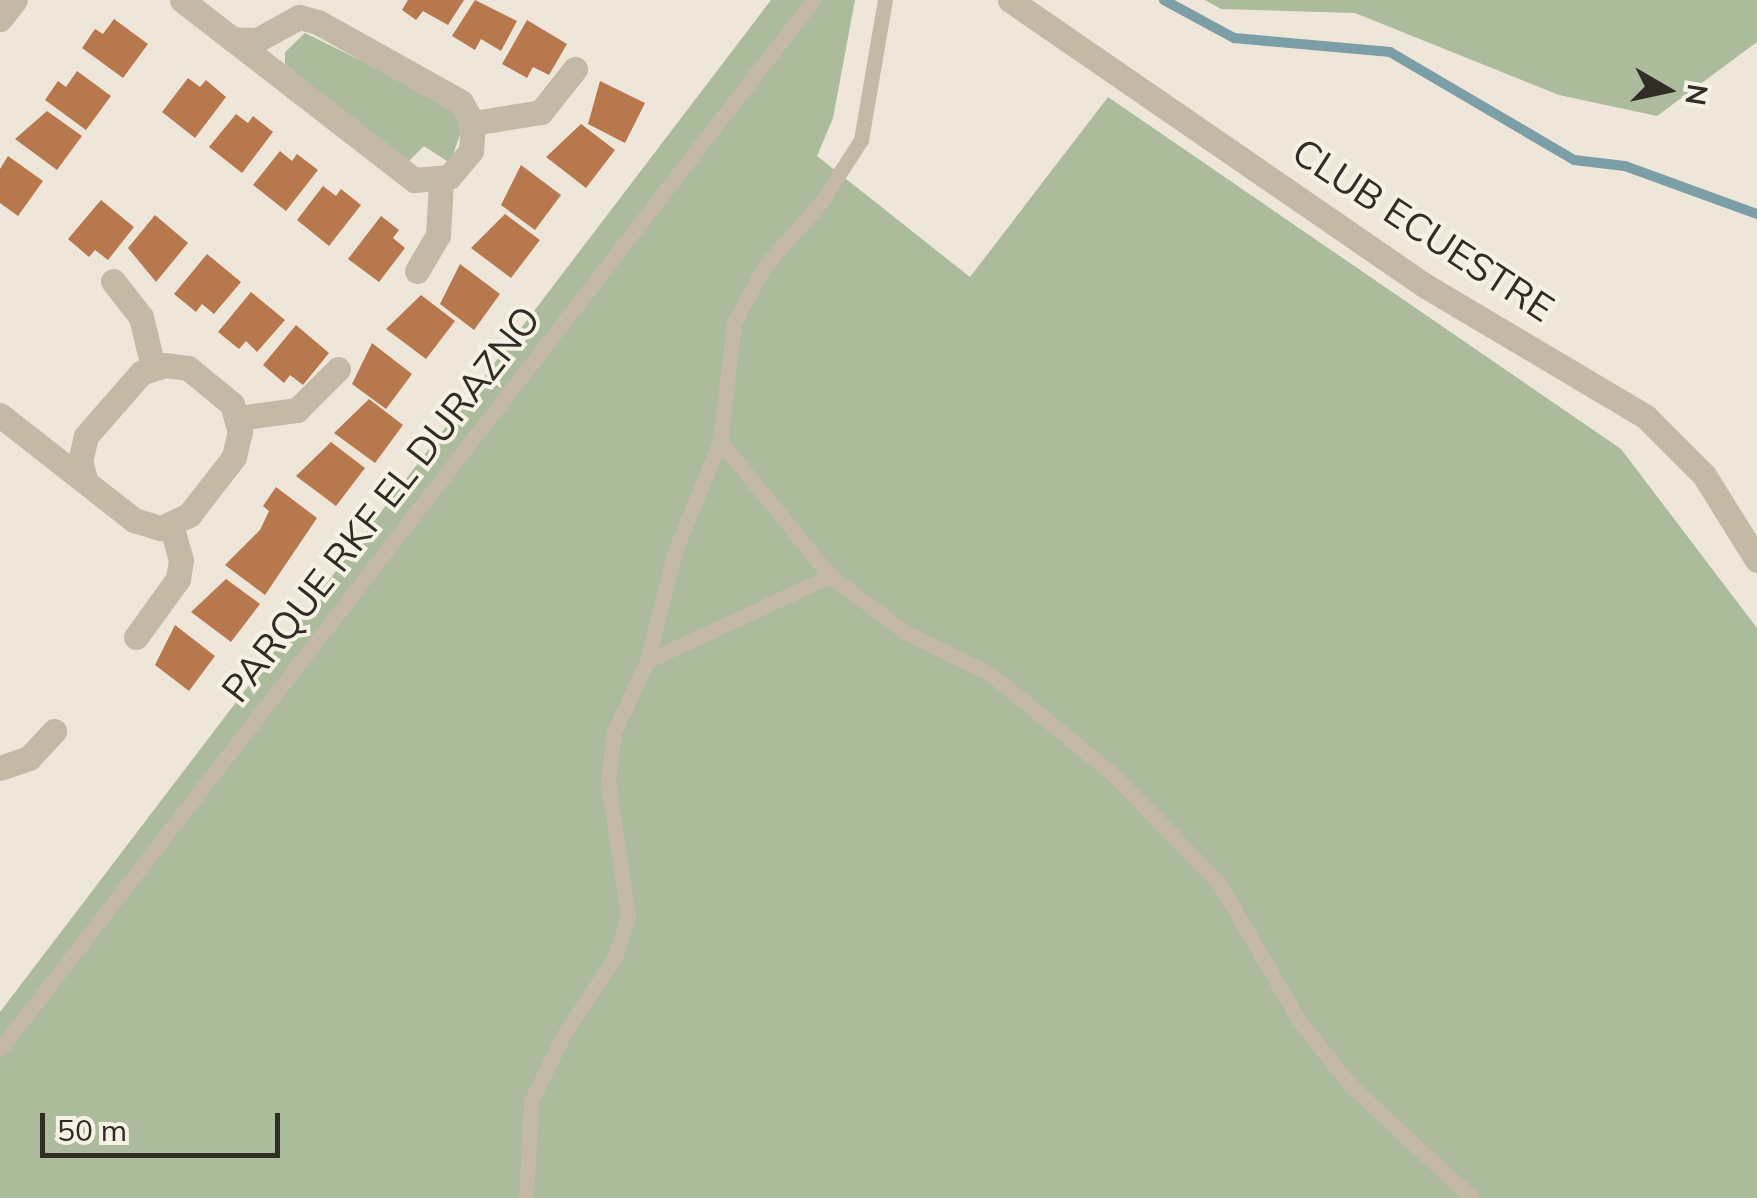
<!DOCTYPE html>
<style>
body{margin:0}
#map{position:relative;width:1757px;height:1198px;overflow:hidden;background:#eee7d9;font-family:Mulish,sans-serif}
div>[style]{position:absolute}
.green>*{inset:0;background:#abbb9b}
.stream>*{height:10px;margin:-5px;padding:0 5px;transform-origin:5px;border-radius:5px;background:#7c9ea7}
.building>*{inset:0;background:#b8784e}
.lane>*{height:15px;margin:-7.5px;padding:0 7.5px;transform-origin:7.5px;border-radius:7.5px;background:#c4b9a7}
.street>*{height:25px;margin:-12.5px;padding:0 12.5px;transform-origin:12.5px;border-radius:12.5px;background:#c4b9a7}
span{translate:-50% -50%;white-space:nowrap;text-align:center;line-height:1.15;-webkit-text-stroke:8px #f6f1e5;paint-order:stroke}
.street-label{font-size:38px;color:#322c26}
.north{position:absolute;left:1617px;top:40px;width:100px;height:100px;-webkit-text-stroke:8px #f6f1e5;paint-order:stroke;rotate:99deg;font-size:28px;font-weight:700;line-height:40px;text-align:center;color:#322c26}
.north::after{content:'';display:block;margin:auto;width:35px;height:45px;background:#322c26;clip-path:polygon(50% 0,100% 100%,50% 72%,0 100%)}
.scale{position:absolute;left:40px;top:1113px;width:240px;height:45px;box-sizing:border-box;border:5px solid #322c26;border-top:0;padding-left:12px;font-size:30px;line-height:35px;white-space:nowrap;color:#322c26;-webkit-text-stroke:8px #f6f1e5;paint-order:stroke}
</style>
<div id="map">
<div class="green">
<i style="clip-path:polygon(771px 0,855px 0,833px 118px,817px 156px,970px 277px,1108px 97px,1621px 449px,1757px 628px,1757px 1198px,0 1198px,0 1012px)"></i>
<i style="clip-path:polygon(1205px 0,1757px 0,1757px 42px,1657px 116px,1559px 95px,1355px 13px,1221px 9px)"></i>
<i style="clip-path:polygon(305px 33px,445px 102px,460px 119px,461px 132px,450px 163px,424px 146px,406px 164px,285px 64px,285px 52px)"></i>
</div>
<div class="stream">
<i style="left:1164px;top:0;width:80px;rotate:28.5deg"></i>
<i style="left:1234px;top:38px;width:157px;rotate:5.1deg"></i>
<i style="left:1390px;top:52px;width:213px;rotate:30.4deg"></i>
<i style="left:1574px;top:160px;width:51px;rotate:6.7deg"></i>
<i style="left:1625px;top:166px;width:140px;rotate:20deg"></i>
</div>
<div class="building">
<i style="clip-path:polygon(408px 0,464px 0,448px 25px,423px 11px,416px 20px,402px 10px)"></i>
<i style="clip-path:polygon(475px 0,517px 21px,501px 51px,481px 39px,475px 50px,452px 36px)"></i>
<i style="clip-path:polygon(114px 19px,148px 44px,123px 78px,82px 48px,95px 29px,103px 34px)"></i>
<i style="clip-path:polygon(527px 20px,567px 44px,549px 75px,533px 67px,527px 78px,502px 64px)"></i>
<i style="clip-path:polygon(77px 71px,111px 96px,86px 130px,45px 100px,58px 81px,66px 87px)"></i>
<i style="clip-path:polygon(188px 78px,200px 87px,206px 80px,226px 97px,195px 138px,162px 112px)"></i>
<i style="clip-path:polygon(600px 81px,645px 103px,625px 143px,588px 124px)"></i>
<i style="clip-path:polygon(47px 111px,82px 136px,57px 170px,15px 139px)"></i>
<i style="clip-path:polygon(236px 114px,248px 123px,253px 116px,273px 132px,242px 173px,209px 147px)"></i>
<i style="clip-path:polygon(581px 124px,615px 150px,586px 188px,546px 157px)"></i>
<i style="clip-path:polygon(280px 151px,292px 161px,297px 154px,318px 170px,286px 211px,253px 185px)"></i>
<i style="clip-path:polygon(8px 156px,43px 181px,18px 216px,0 203px,0 169px)"></i>
<i style="clip-path:polygon(521px 165px,561px 195px,535px 230px,501px 205px)"></i>
<i style="clip-path:polygon(323px 186px,336px 196px,341px 189px,361px 205px,329px 246px,297px 220px)"></i>
<i style="clip-path:polygon(101px 200px,134px 227px,108px 260px,95px 250px,89px 257px,68px 239px)"></i>
<i style="clip-path:polygon(505px 214px,540px 240px,511px 278px,471px 248px)"></i>
<i style="clip-path:polygon(155px 215px,188px 243px,156px 282px,128px 248px)"></i>
<i style="clip-path:polygon(381px 216px,399px 230px,393px 238px,405px 248px,379px 282px,348px 259px)"></i>
<i style="clip-path:polygon(207px 254px,241px 282px,214px 314px,202px 304px,196px 312px,174px 294px)"></i>
<i style="clip-path:polygon(460px 264px,500px 294px,474px 330px,440px 304px)"></i>
<i style="clip-path:polygon(251px 292px,285px 320px,257px 352px,246px 341px,239px 349px,218px 332px)"></i>
<i style="clip-path:polygon(421px 295px,455px 321px,426px 359px,386px 329px)"></i>
<i style="clip-path:polygon(296px 325px,329px 353px,303px 385px,290px 375px,284px 383px,263px 365px)"></i>
<i style="clip-path:polygon(372px 343px,412px 374px,386px 409px,352px 384px)"></i>
<i style="clip-path:polygon(369px 399px,403px 425px,375px 463px,334px 433px)"></i>
<i style="clip-path:polygon(331px 442px,365px 468px,336px 506px,296px 476px)"></i>
<i style="clip-path:polygon(276px 487px,317px 518px,265px 595px,225px 565px,260px 530px,269px 511px,263px 506px)"></i>
<i style="clip-path:polygon(226px 579px,260px 604px,231px 642px,191px 612px)"></i>
<i style="clip-path:polygon(175px 625px,215px 656px,189px 691px,155px 665px)"></i>
</div>
<div class="lane">
<i style="left:720px;top:441px;width:174px;rotate:50.8deg"></i>
<i style="left:830px;top:576px;width:94px;rotate:36.7deg"></i>
<i style="left:905px;top:632px;width:95px;rotate:26.3deg"></i>
<i style="left:990px;top:674px;width:155px;rotate:39.2deg"></i>
<i style="left:1110px;top:772px;width:156px;rotate:45.5deg"></i>
<i style="left:1219px;top:883px;width:157px;rotate:59.8deg"></i>
<i style="left:1298px;top:1019px;width:84px;rotate:51.8deg"></i>
<i style="left:1350px;top:1085px;width:166px;rotate:42.8deg"></i>
<i style="left:647px;top:661px;width:202px;rotate:-24.9deg"></i>
<i style="left:0;top:1049px;width:1327px;rotate:-52.22deg"></i>
<i style="left:526px;top:1198px;width:97px;rotate:-87deg"></i>
<i style="left:531px;top:1101px;width:72px;rotate:-63.8deg"></i>
<i style="left:563px;top:1036px;width:95px;rotate:-56.6deg"></i>
<i style="left:615px;top:957px;width:43px;rotate:-72.4deg"></i>
<i style="left:628px;top:916px;width:135px;rotate:-98.5deg"></i>
<i style="left:608px;top:782px;width:50px;rotate:-83.2deg"></i>
<i style="left:614px;top:732px;width:78px;rotate:-65.1deg"></i>
<i style="left:647px;top:661px;width:117px;rotate:-75.6deg"></i>
<i style="left:676px;top:548px;width:116px;rotate:-67.6deg"></i>
<i style="left:720px;top:441px;width:119px;rotate:-83.2deg"></i>
<i style="left:734px;top:323px;width:64px;rotate:-61.8deg"></i>
<i style="left:764px;top:267px;width:86px;rotate:-48.8deg"></i>
<i style="left:821px;top:202px;width:74px;rotate:-57.2deg"></i>
<i style="left:861px;top:140px;width:142px;rotate:-80.3deg"></i>
</div>
<div class="street">
<i style="left:182px;top:0;width:294px;rotate:37.8deg"></i>
<i style="left:414px;top:180px;width:35px;rotate:-5deg"></i>
<i style="left:449px;top:177px;width:34px;rotate:-50deg"></i>
<i style="left:471px;top:151px;width:28px;rotate:-86deg"></i>
<i style="left:473px;top:123px;width:24px;rotate:-120deg"></i>
<i style="left:461px;top:102px;width:164px;rotate:-150.8deg"></i>
<i style="left:318px;top:22px;width:20px;rotate:-165deg"></i>
<i style="left:299px;top:17px;width:48px;rotate:151.3deg"></i>
<i style="left:257px;top:40px;width:23px;rotate:-178deg"></i>
<i style="left:1010px;top:0;width:503px;rotate:34.54deg"></i>
<i style="left:1424px;top:285px;width:258px;rotate:30.7deg"></i>
<i style="left:1646px;top:417px;width:82px;rotate:45deg"></i>
<i style="left:1704px;top:475px;width:100px;rotate:58.1deg"></i>
<i style="left:0;top:19px;width:24px;rotate:-52deg"></i>
<i style="left:473px;top:123px;width:69px;rotate:-9.2deg"></i>
<i style="left:541px;top:112px;width:55px;rotate:-51.7deg"></i>
<i style="left:417px;top:271px;width:42px;rotate:-59.7deg"></i>
<i style="left:438px;top:235px;width:54px;rotate:-86.8deg"></i>
<i style="left:113px;top:281px;width:46px;rotate:52.1deg"></i>
<i style="left:141px;top:317px;width:51px;rotate:76.5deg"></i>
<i style="left:0;top:415px;width:170px;rotate:38.1deg"></i>
<i style="left:134px;top:520px;width:28px;rotate:17deg"></i>
<i style="left:161px;top:528px;width:31px;rotate:-25deg"></i>
<i style="left:189px;top:515px;width:73px;rotate:-52.2deg"></i>
<i style="left:234px;top:457px;width:26px;rotate:-77deg"></i>
<i style="left:240px;top:432px;width:29px;rotate:-106deg"></i>
<i style="left:232px;top:404px;width:57px;rotate:-140.7deg"></i>
<i style="left:188px;top:368px;width:23px;rotate:-173deg"></i>
<i style="left:165px;top:365px;width:25px;rotate:162deg"></i>
<i style="left:141px;top:373px;width:84px;rotate:131.1deg"></i>
<i style="left:86px;top:436px;width:26px;rotate:103deg"></i>
<i style="left:80px;top:461px;width:22px;rotate:74deg"></i>
<i style="left:239px;top:418px;width:59px;rotate:-7.9deg"></i>
<i style="left:297px;top:410px;width:58px;rotate:-45deg"></i>
<i style="left:136px;top:637px;width:72px;rotate:-54.1deg"></i>
<i style="left:178px;top:579px;width:19px;rotate:-81deg"></i>
<i style="left:181px;top:560px;width:35px;rotate:-106deg"></i>
<i style="left:0;top:768px;width:31px;rotate:-19deg"></i>
<i style="left:29px;top:758px;width:37px;rotate:-47deg"></i>
</div>
<div class="street-label">
<span style="left:1423px;top:230px;rotate:33deg">CLUB ECUESTRE</span>
<span style="left:381px;top:504px;rotate:-52deg">PARQUE RKF EL DURAZNO</span>
</div>
<div class="north">N</div>
<div class="scale">50 m</div>
</div>
